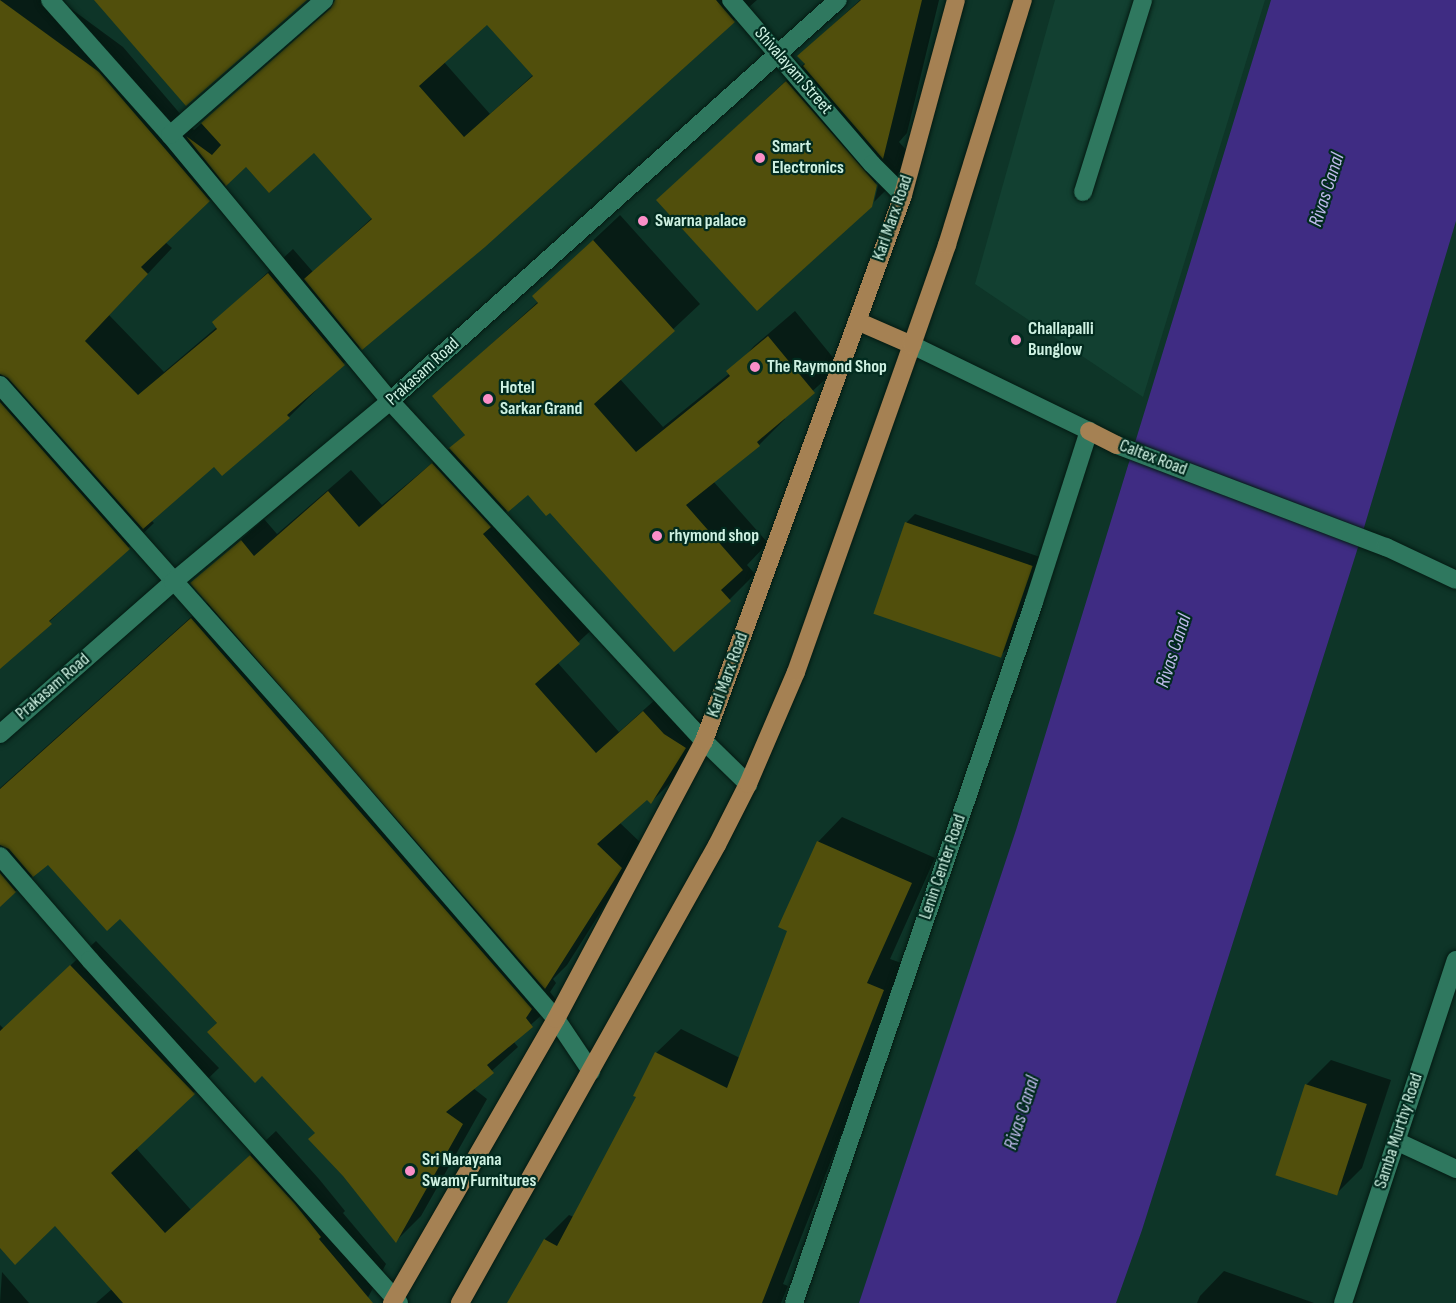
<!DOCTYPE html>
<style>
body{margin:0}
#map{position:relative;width:1456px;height:1303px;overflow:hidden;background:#0e3528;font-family:"Sofia Sans Condensed",sans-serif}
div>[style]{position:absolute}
.built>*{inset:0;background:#124031}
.water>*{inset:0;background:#3f2c83}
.shadow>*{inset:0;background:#0007}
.building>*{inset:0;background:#514f0c;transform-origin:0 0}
.roads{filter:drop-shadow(0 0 2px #041a12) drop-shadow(0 0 2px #041a12)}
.minor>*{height:18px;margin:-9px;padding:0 9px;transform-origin:9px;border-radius:9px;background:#2f785f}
.major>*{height:18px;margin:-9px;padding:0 9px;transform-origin:9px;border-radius:9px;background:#a58153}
.dots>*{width:16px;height:16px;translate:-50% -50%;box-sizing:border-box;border:3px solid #022b1f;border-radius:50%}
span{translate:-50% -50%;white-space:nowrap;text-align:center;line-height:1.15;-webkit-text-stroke:4.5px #022b1f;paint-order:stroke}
.street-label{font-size:18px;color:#cef1e2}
.poi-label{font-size:18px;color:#cef1e2;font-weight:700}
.left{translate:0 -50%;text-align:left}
.water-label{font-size:20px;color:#bebaeb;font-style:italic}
</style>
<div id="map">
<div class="built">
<i style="clip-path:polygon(1055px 0,1265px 0,1143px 397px,975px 284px)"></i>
</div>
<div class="water">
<i style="clip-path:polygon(1271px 0,1456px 0,1456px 221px,1360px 541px,1142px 1230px,1116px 1303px,859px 1303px,1016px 830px)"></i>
</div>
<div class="shadow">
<i style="clip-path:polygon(evenodd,0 0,59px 0,123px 47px,194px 130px,336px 3px,336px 0,757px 0,361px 346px,289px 417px,215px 465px,151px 520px,154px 523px,129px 547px,0 668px,0 0,487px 23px,533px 75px,490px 114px,444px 62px,487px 23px,0 0,314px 151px,373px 217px,313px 272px,293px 249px,214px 322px,217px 327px,164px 372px,109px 315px,172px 248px,165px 242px,246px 165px,314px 151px)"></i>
<i style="clip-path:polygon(860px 0,939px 0,907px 133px,899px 142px,908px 152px,903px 173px,874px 202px,880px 178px,877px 177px,871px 205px,658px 200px,806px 62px,799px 56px)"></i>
<i style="clip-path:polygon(620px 215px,700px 304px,620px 379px,663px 427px,730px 373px,754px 346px,795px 311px,840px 366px,784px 417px,785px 419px,759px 445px,713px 481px,768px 543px,747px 565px,755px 574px,729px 600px,550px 511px,528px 493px,505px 512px,601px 621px,557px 662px,619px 732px,666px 690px,686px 712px,707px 725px,673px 780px,651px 802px,646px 798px,619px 822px,643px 845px,567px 965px,553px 979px,556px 983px,550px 992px,557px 1001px,513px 1041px,518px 1047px,473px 1088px,487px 1099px,421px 1216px,396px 1241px,317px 1132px,120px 917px,48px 862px,0 905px,0 788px,209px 601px,192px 583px,264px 519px,277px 534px,351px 470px,382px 505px,456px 443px,466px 434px,434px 396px,539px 301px,534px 296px)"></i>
<i style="clip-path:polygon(915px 514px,1040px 557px,1008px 648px,1000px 656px,875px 613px,907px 522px)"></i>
<i style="clip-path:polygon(842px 817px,935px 858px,890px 959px,907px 965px,783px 1284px,788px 1286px,781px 1303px,509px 1303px,545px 1239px,569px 1215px,574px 1217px,638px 1096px,656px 1053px,681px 1029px,740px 1058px,789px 930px,818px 842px)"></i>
<i style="clip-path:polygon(96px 941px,219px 1068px,136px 1148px,191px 1210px,276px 1131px,319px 1179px,345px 1211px,343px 1213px,386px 1264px,365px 1303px,96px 1303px,112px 1289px,55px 1224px,0 1246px,0 1025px,4px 1029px)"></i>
<i style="clip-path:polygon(1331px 1060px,1391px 1080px,1362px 1168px,1337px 1193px,1306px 1085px)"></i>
<i style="clip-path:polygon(1224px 1271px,1314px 1303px,1197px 1303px,1200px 1296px)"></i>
<i style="clip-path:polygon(2px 1272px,29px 1303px,0 1303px)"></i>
</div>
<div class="building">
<i style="clip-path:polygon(0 0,99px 72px,210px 201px,141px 267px,148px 274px,85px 341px,138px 395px,217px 329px,212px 322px,268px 273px,345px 365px,287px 415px,290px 418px,222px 476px,214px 467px,143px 529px,8px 378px,0 374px)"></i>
<i style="clip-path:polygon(94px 0,307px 0,186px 106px)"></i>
<i style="clip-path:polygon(evenodd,335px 0,716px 0,735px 22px,485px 247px,362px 350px,304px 279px,372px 219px,314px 153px,269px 193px,246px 167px,226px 186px,186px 136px,212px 155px,221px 145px,201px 123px,331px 8px,335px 0,487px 25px,533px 76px,464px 137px,419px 86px,487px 25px)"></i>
<i style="clip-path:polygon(861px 0,922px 0,883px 159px,803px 66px,805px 64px,797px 56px)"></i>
<i style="clip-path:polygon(786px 81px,877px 185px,872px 207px,757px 311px,656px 200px)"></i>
<i style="clip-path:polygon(593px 240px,675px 331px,594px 404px,636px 452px,730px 376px,726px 371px,768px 336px,815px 393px,757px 442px,760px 446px,686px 505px,743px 570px,721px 590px,731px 601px,674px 652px,550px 513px,546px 516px,528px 495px,508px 512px,449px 448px,465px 435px,432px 396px,538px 303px,532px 296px)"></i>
<i style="clip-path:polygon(0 402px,130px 549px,49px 621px,52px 624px,0 669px)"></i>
<i style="clip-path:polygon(432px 463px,491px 527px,483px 534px,580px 644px,535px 684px,596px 753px,643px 711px,664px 734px,686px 748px,651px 804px,647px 800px,597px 844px,622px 868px,545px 989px,190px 583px,241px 540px,254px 556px,328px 491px,359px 527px)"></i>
<i style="left:905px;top:522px;width:135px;height:97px;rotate:19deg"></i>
<i style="clip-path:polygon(191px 618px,532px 1009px,526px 1018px,533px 1027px,487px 1065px,494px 1073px,446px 1112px,463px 1124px,396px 1243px,343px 1176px,308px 1139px,315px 1133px,262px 1076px,255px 1083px,207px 1032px,217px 1023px,120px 919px,107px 931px,48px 865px,33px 877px,9px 849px,0 845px,0 789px)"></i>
<i style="clip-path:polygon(817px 841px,912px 883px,867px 983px,884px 990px,762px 1303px,507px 1303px,544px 1239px,557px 1246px,636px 1097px,633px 1096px,655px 1052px,727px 1088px,787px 931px,778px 927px)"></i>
<i style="clip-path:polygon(0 873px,16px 892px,0 907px)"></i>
<i style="clip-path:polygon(70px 965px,195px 1094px,111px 1173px,165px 1233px,250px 1155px,295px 1204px,321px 1237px,319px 1239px,373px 1303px,123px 1303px,55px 1226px,15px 1265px,0 1248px,0 1031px)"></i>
<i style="left:1305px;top:1084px;width:65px;height:96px;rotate:18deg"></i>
</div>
<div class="roads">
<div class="minor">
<i style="left:50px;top:0;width:181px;rotate:48.4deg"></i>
<i style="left:170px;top:135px;width:345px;rotate:50.4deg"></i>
<i style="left:390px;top:401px;width:463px;rotate:47.3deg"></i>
<i style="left:704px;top:741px;width:62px;rotate:44.3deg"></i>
<i style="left:731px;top:0;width:216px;rotate:49.3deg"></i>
<i style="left:872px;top:164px;width:44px;rotate:45deg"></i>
<i style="left:170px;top:135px;width:205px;rotate:-41.2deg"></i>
<i style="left:1083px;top:192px;width:201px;rotate:-72.6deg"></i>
<i style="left:0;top:385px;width:476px;rotate:48.4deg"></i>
<i style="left:316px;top:741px;width:367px;rotate:49.2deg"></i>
<i style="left:556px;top:1019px;width:63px;rotate:56.1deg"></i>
<i style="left:1117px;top:445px;width:288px;rotate:20.8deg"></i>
<i style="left:1386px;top:547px;width:77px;rotate:25.2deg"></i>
<i style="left:0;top:734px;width:230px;rotate:-41.3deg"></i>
<i style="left:173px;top:582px;width:283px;rotate:-39.8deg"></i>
<i style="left:390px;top:401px;width:601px;rotate:-41.83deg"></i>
<i style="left:0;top:856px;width:138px;rotate:49.1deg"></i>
<i style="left:90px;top:960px;width:462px;rotate:48deg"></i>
<i style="left:1396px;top:1141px;width:66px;rotate:25deg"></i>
<i style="left:794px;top:1303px;width:741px;rotate:-71.1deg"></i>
<i style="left:1034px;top:602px;width:180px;rotate:-72.2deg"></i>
<i style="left:1089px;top:431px;width:197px;rotate:-154.1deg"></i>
<i style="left:1343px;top:1303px;width:361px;rotate:-71.8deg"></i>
</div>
<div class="major">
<i style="left:857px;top:321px;width:60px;rotate:23.6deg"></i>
<i style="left:1089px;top:431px;width:31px;rotate:27deg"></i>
<i style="left:392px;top:1303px;width:328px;rotate:-60deg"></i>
<i style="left:556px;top:1019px;width:315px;rotate:-62deg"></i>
<i style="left:704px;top:741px;width:581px;rotate:-69.97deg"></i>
<i style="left:903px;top:195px;width:202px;rotate:-74.8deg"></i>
<i style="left:460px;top:1303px;width:525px;rotate:-60.7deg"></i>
<i style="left:717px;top:845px;width:68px;rotate:-63.1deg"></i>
<i style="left:748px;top:784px;width:122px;rotate:-66.8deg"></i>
<i style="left:796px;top:672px;width:347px;rotate:-70.5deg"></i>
<i style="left:912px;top:345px;width:106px;rotate:-70.7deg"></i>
<i style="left:947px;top:245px;width:257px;rotate:-72.8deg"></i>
</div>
</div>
<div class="dots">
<i style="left:760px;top:158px;background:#fa8fc8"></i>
<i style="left:643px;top:221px;background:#fa8fc8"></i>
<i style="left:1016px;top:340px;background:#fa8fc8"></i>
<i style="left:755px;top:367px;background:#fa8fc8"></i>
<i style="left:488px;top:399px;background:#fa8fc8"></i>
<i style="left:657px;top:536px;background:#fa8fc8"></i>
<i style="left:410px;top:1171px;background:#fa8fc8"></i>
</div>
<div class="street-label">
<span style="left:793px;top:71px;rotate:49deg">Shivalayam Street</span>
<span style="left:893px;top:218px;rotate:-71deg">Karl Marx Road</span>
<span style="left:423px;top:372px;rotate:-42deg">Prakasam Road</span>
<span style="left:1153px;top:458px;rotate:21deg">Caltex Road</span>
<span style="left:728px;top:675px;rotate:-70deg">Karl Marx Road</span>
<span style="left:53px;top:687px;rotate:-41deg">Prakasam Road</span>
<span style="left:943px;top:867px;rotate:-71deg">Lenin Center Road</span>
<span style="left:1399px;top:1131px;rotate:-72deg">Samba Murthy Road</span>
</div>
<div class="poi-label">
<span class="left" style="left:772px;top:158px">Smart<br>Electronics</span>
<span class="left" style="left:655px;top:221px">Swarna palace</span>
<span class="left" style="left:1028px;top:340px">Challapalli<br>Bunglow</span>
<span class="left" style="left:767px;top:367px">The Raymond Shop</span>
<span class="left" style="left:500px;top:399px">Hotel<br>Sarkar Grand</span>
<span class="left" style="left:669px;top:536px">rhymond shop</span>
<span class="left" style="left:422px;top:1171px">Sri Narayana<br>Swamy Furnitures</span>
</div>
<div class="water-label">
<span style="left:1327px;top:190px;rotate:-72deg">Rivas Canal</span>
<span style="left:1174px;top:651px;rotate:-72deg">Rivas Canal</span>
<span style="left:1022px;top:1113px;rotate:-72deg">Rivas Canal</span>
</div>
</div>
